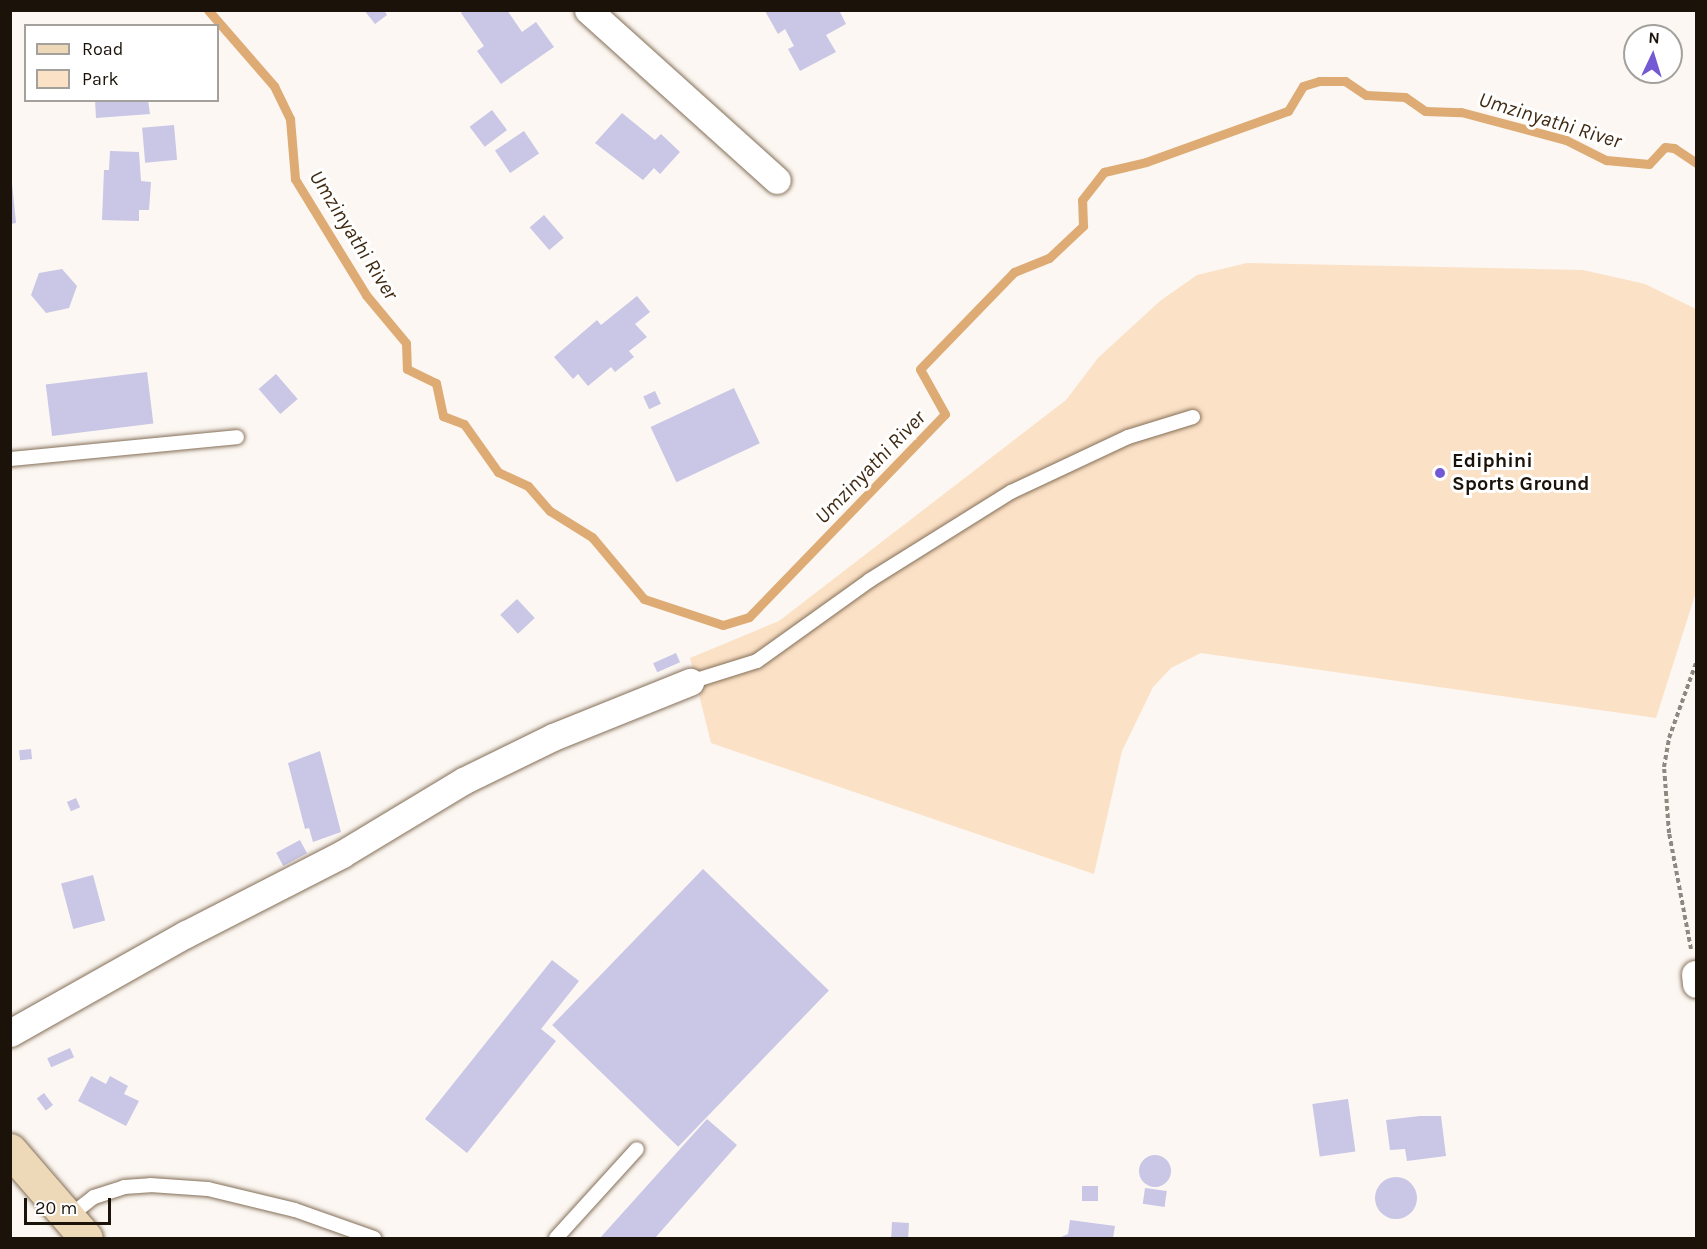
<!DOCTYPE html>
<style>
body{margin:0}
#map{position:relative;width:1707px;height:1249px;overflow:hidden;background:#fcf7f2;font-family:Karla,sans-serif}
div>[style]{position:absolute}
.green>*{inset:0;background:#fbe1c6}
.stream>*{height:9px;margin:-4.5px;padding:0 4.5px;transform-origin:4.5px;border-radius:4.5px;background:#ddab73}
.building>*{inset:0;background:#c9c6e6;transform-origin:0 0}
.round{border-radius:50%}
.path>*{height:4px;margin-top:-2px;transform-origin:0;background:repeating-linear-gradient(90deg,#8f8881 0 4.5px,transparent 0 7.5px)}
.roads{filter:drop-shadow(0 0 2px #846f58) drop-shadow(0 0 2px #846f58)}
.service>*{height:14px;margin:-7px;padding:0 7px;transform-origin:7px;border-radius:7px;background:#fff}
.minor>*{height:27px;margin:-13.5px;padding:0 13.5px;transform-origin:13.5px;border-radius:13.5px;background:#fff}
.secondary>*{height:33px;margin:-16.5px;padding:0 16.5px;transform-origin:16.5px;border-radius:16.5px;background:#edd8b8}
.dots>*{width:16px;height:16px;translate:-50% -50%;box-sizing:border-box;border:3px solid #fff;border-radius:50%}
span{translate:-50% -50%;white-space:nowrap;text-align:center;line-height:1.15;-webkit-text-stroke:6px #fff;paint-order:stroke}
.poi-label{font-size:20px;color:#1b130a;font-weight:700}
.left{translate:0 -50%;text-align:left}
.water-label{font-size:21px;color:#402a12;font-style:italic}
.frame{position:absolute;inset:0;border:12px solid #1b130a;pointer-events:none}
.legend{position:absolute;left:24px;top:24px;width:195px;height:78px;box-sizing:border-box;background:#fff;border:2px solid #a4a19d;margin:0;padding:8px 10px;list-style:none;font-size:18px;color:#1b130a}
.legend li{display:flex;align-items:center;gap:12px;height:30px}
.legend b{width:30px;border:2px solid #a4a19d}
.north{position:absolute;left:1623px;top:24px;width:60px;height:60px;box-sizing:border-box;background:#fff;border:2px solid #a4a19d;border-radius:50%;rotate:4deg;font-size:16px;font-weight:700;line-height:24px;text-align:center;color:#1b130a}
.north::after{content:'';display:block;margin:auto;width:21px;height:27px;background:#7359d3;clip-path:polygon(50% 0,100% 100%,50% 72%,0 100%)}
.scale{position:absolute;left:24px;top:1198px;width:87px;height:27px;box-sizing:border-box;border:3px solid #1b130a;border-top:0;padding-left:8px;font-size:18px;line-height:21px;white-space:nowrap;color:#1b130a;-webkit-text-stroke:4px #fff;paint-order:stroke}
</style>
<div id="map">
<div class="green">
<i style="clip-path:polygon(1247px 263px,1583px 270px,1645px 284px,1696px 309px,1696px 592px,1656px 718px,1201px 653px,1171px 668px,1153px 687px,1122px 751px,1094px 874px,711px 743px,690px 658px,779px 621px,1066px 400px,1098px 358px,1160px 301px,1197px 275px)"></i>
</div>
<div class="stream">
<i style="left:208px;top:10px;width:101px;rotate:49deg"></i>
<i style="left:274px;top:86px;width:37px;rotate:64deg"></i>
<i style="left:290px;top:119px;width:60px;rotate:85.2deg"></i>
<i style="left:295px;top:179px;width:136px;rotate:58.5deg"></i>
<i style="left:366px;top:295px;width:62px;rotate:50.2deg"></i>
<i style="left:406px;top:343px;width:26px;rotate:88deg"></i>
<i style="left:407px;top:369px;width:32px;rotate:26deg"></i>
<i style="left:436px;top:383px;width:34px;rotate:78deg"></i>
<i style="left:443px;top:416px;width:22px;rotate:21deg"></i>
<i style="left:464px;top:424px;width:59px;rotate:54.7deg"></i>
<i style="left:498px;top:472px;width:33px;rotate:25deg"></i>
<i style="left:528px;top:486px;width:33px;rotate:49deg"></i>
<i style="left:550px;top:511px;width:49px;rotate:31.8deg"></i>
<i style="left:592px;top:537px;width:81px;rotate:50deg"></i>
<i style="left:644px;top:599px;width:83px;rotate:18.2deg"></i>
<i style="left:723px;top:625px;width:27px;rotate:-17deg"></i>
<i style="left:749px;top:617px;width:282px;rotate:-46deg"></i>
<i style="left:945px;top:414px;width:51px;rotate:-119.1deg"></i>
<i style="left:920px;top:369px;width:135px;rotate:-45.9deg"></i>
<i style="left:1014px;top:272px;width:38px;rotate:-22deg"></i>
<i style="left:1049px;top:258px;width:47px;rotate:-43.3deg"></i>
<i style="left:1083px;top:226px;width:26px;rotate:-92deg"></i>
<i style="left:1082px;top:200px;width:36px;rotate:-52deg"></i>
<i style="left:1104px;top:172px;width:43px;rotate:-13.4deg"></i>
<i style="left:1146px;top:162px;width:151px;rotate:-19.8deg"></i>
<i style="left:1288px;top:111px;width:29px;rotate:-59deg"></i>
<i style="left:1303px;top:86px;width:17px;rotate:-17deg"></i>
<i style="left:1319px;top:81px;width:26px"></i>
<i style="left:1345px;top:81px;width:25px;rotate:34deg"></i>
<i style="left:1366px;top:95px;width:39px;rotate:3deg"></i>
<i style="left:1405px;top:97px;width:24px;rotate:35deg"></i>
<i style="left:1425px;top:111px;width:36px;rotate:2deg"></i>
<i style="left:1461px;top:112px;width:109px;rotate:14.9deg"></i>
<i style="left:1566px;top:140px;width:45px;rotate:26.6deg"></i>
<i style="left:1606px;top:160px;width:43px;rotate:5.3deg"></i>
<i style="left:1649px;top:164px;width:23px;rotate:-47deg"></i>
<i style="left:1665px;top:147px;width:9px;rotate:6deg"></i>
<i style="left:1674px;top:148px;width:27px;rotate:34deg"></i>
</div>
<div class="building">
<i style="clip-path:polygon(364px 10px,384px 10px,387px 15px,375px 24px)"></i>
<i style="clip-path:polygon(464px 10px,507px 10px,522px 32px,536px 22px,554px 47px,501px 84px,477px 51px,484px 46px,461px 13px)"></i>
<i style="clip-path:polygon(839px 10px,846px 24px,826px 35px,836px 52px,800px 71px,788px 49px,794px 46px,785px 29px,778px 34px,765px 11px)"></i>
<i style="clip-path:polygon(95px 100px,148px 100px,150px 114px,96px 118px)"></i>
<i style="left:492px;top:110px;width:25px;height:28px;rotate:53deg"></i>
<i style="clip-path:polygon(622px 113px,655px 140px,661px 134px,680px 152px,660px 174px,654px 168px,643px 180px,595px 143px)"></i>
<i style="left:174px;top:125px;width:35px;height:32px;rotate:85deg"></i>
<i style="left:524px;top:131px;width:27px;height:35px;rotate:56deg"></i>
<i style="clip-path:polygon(110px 151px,139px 152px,141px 181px,151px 182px,149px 210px,139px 210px,139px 221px,102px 220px,104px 170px,109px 170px)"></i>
<i style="clip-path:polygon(10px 164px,16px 223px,10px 224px)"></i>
<i style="left:544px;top:215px;width:30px;height:19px;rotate:49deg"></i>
<i style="clip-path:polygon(62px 269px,77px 286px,69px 308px,46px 313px,31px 295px,39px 273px)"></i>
<i style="clip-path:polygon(637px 296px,650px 312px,635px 324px,647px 337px,629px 351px,634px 357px,615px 372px,611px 367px,588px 386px,578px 374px,573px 379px,554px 357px,597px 320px,601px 325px)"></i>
<i style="left:147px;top:372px;width:52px;height:102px;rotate:83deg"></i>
<i style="left:276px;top:374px;width:33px;height:23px;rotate:49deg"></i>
<i style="left:734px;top:388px;width:61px;height:92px;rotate:65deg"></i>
<i style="left:655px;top:391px;width:14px;height:13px;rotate:65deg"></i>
<i style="left:517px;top:599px;width:26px;height:23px;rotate:47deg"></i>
<i style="left:676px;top:653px;width:10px;height:25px;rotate:66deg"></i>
<i style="left:31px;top:749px;width:10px;height:12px;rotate:84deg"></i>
<i style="clip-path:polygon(320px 751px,341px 832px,313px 842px,309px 828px,305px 829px,288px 763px)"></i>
<i style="left:76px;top:798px;width:10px;height:10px;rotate:66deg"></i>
<i style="left:300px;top:840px;width:15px;height:27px;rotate:62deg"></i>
<i style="left:703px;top:869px;width:175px;height:217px;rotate:44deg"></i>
<i style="left:93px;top:875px;width:47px;height:33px;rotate:75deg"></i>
<i style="clip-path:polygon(552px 960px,579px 981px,541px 1029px,556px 1041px,467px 1153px,425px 1119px)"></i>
<i style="left:70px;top:1048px;width:10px;height:25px;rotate:66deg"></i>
<i style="clip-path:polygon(91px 1076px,106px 1084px,110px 1076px,128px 1086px,124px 1094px,139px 1101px,126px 1126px,78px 1101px)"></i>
<i style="left:44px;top:1093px;width:15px;height:9px;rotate:53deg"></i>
<i style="left:1348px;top:1099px;width:53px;height:36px;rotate:82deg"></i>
<i style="clip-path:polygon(1420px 1116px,1441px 1116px,1446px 1156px,1407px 1161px,1405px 1149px,1390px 1150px,1386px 1120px)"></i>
<i style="clip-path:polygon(707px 1119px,737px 1145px,655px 1238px,600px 1238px)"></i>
<i class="round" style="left:1139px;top:1155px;width:32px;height:32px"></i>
<i class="round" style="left:1375px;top:1177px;width:42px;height:42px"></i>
<i style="left:1082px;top:1186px;width:16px;height:15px"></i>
<i style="left:1145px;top:1188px;width:22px;height:16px;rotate:8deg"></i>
<i style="clip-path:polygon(1070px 1220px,1115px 1226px,1113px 1238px,1059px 1238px,1068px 1234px)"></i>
<i style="left:892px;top:1222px;width:17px;height:16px;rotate:3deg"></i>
</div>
<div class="path">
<i style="left:1691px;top:949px;width:118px;rotate:-100.7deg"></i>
<i style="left:1669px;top:833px;width:66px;rotate:-94.3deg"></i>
<i style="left:1664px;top:767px;width:29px;rotate:-80deg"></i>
<i style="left:1669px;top:738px;width:80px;rotate:-70.2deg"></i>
</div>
<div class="roads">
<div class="service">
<i style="left:10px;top:459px;width:228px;rotate:-5.5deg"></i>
<i style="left:690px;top:682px;width:70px;rotate:-17.4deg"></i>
<i style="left:757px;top:661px;width:139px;rotate:-35.6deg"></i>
<i style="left:870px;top:580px;width:166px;rotate:-32deg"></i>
<i style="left:1011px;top:492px;width:129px;rotate:-25.2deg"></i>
<i style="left:1128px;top:437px;width:68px;rotate:-17.1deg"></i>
<i style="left:67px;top:1218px;width:34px;rotate:-38deg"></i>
<i style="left:94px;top:1197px;width:32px;rotate:-18deg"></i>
<i style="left:124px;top:1187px;width:26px;rotate:-4deg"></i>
<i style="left:150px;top:1185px;width:58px;rotate:3.9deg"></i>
<i style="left:208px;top:1189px;width:89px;rotate:13.6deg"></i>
<i style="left:295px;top:1210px;width:84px;rotate:19.5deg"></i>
<i style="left:556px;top:1238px;width:120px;rotate:-47.7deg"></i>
</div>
<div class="minor">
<i style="left:588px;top:10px;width:254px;rotate:42deg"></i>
<i style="left:1695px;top:974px;width:10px;rotate:84deg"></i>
<i style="left:10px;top:1033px;width:202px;rotate:-29.4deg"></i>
<i style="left:186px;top:934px;width:175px;rotate:-27.1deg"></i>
<i style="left:342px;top:854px;width:141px;rotate:-31.1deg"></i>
<i style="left:463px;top:781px;width:100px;rotate:-26.1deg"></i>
<i style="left:553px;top:737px;width:148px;rotate:-21.9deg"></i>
</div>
<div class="secondary">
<i style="left:10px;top:1150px;width:116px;rotate:49.2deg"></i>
</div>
</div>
<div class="dots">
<i style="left:1440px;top:473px;background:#7359d3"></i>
</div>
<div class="poi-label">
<span class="left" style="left:1452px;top:472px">Ediphini<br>Sports Ground</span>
</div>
<div class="water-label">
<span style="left:1550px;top:120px;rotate:17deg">Umzinyathi River</span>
<span style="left:354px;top:235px;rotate:58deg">Umzinyathi River</span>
<span style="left:870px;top:467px;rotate:-46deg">Umzinyathi River</span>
</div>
<div class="frame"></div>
<ul class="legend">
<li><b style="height:8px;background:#edd8b8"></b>Road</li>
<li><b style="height:16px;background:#fbe1c6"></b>Park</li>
</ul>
<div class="north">N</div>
<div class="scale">20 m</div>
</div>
